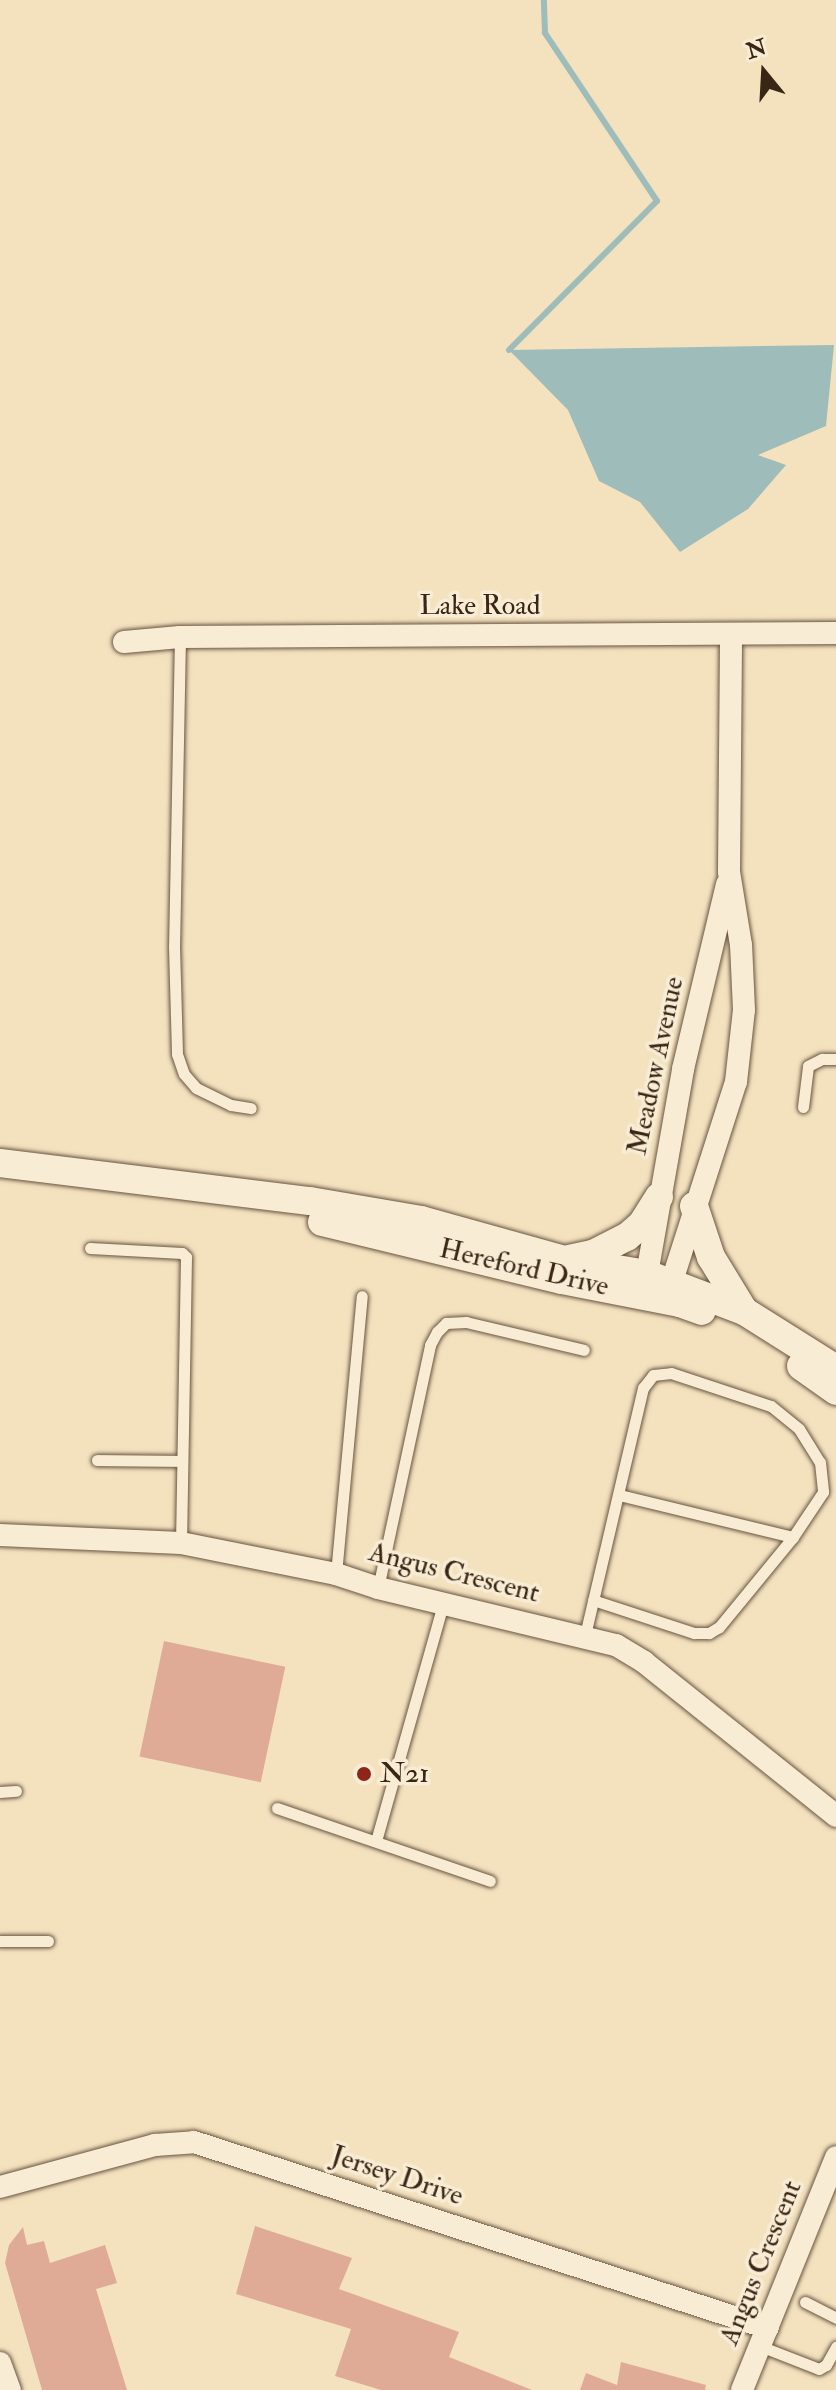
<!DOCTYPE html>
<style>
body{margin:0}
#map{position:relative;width:836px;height:2390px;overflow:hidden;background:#f4e2bf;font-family:"IM FELL Double Pica",serif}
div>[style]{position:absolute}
.water>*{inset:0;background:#9ebcb9}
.stream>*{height:6px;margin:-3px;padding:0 3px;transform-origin:3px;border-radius:3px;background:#9ebcb9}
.building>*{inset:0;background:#dfab96;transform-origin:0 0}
.roads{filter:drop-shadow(0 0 2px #685540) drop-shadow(0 0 2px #685540)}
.service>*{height:11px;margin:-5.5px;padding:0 5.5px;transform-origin:5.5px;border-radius:5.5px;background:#f8ecd5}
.minor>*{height:22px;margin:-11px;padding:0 11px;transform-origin:11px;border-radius:11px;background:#f8ecd5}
.tertiary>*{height:28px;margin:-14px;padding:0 14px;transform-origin:14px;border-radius:14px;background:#f8ecd5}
.dots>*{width:22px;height:22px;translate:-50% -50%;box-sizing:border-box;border:4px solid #f8ecd5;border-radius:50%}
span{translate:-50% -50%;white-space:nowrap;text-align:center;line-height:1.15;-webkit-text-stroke:7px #f8ecd5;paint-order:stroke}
.street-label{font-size:28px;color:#392615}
.poi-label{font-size:28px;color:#392615}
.left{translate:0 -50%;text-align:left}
.north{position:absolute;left:724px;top:32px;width:80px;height:80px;-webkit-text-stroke:6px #f8ecd5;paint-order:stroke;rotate:342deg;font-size:22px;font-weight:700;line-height:32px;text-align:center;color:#392615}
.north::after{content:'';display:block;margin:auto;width:28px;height:36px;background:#392615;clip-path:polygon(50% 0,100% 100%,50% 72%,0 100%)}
</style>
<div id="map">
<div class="water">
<i style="clip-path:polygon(834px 345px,826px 426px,758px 455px,786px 465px,748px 509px,680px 552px,640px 502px,599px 481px,568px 410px,509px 350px)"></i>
</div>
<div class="stream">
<i style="left:509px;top:350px;width:210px;rotate:-45.2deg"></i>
<i style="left:657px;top:201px;width:202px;rotate:-123.7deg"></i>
<i style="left:545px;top:33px;width:33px;rotate:-92deg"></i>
</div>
<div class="building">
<i style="left:164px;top:1641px;width:124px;height:118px;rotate:12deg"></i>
<i style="clip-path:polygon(255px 2226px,352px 2258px,339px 2289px,459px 2332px,449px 2357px,532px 2390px,381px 2390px,335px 2376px,351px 2329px,236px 2294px)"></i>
<i style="clip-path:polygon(23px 2227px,27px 2245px,44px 2241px,50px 2263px,105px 2245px,117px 2283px,96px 2289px,127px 2390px,42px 2390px,5px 2263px,9px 2245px)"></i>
<i style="clip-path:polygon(621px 2362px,706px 2385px,705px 2390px,580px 2390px,586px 2373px,617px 2385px)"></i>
</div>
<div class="roads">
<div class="service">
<i style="left:180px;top:637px;width:309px;rotate:91.1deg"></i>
<i style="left:174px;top:946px;width:108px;rotate:88.4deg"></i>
<i style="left:177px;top:1054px;width:21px;rotate:71deg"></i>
<i style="left:184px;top:1074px;width:18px;rotate:49deg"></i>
<i style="left:196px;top:1088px;width:39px;rotate:26deg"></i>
<i style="left:231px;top:1105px;width:20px;rotate:9deg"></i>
<i style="left:803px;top:1107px;width:41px;rotate:-83deg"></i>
<i style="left:808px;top:1066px;width:16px;rotate:-27deg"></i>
<i style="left:822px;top:1059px;width:14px"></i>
<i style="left:90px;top:1248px;width:92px;rotate:3.1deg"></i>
<i style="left:182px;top:1253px;width:6px;rotate:45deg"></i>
<i style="left:186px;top:1257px;width:286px;rotate:91deg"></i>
<i style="left:97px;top:1460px;width:85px;rotate:0.7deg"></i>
<i style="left:619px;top:1495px;width:179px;rotate:13.6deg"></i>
<i style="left:336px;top:1574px;width:279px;rotate:-84.7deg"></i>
<i style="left:378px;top:1588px;width:249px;rotate:-77.9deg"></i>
<i style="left:430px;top:1345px;width:15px;rotate:-62deg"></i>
<i style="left:437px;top:1332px;width:13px;rotate:-45deg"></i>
<i style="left:446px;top:1323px;width:20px;rotate:-3deg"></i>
<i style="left:466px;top:1322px;width:121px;rotate:13.3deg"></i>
<i style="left:585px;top:1635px;width:254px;rotate:-76.8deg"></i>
<i style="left:643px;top:1388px;width:16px;rotate:-52deg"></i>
<i style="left:653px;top:1375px;width:18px;rotate:-6deg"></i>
<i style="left:671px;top:1373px;width:105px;rotate:18.3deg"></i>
<i style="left:771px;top:1406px;width:36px;rotate:39deg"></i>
<i style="left:799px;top:1429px;width:39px;rotate:58deg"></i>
<i style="left:820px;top:1462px;width:30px;rotate:84deg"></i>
<i style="left:823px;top:1492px;width:54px;rotate:123.7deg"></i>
<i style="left:793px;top:1537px;width:117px;rotate:129.4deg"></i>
<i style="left:719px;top:1627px;width:12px;rotate:149deg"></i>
<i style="left:709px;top:1633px;width:15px;rotate:180deg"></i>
<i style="left:694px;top:1633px;width:106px;rotate:-161.9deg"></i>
<i style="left:0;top:1792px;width:16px;rotate:-4deg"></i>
<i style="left:277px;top:1808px;width:225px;rotate:18.9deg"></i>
<i style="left:376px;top:1841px;width:246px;rotate:-74.2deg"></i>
<i style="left:0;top:1941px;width:48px"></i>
<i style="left:805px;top:2302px;width:35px;rotate:27deg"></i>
<i style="left:760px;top:2346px;width:63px;rotate:21.3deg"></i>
<i style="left:819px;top:2369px;width:8px;rotate:-30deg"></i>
<i style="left:826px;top:2365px;width:21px;rotate:-61deg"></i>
</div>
<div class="minor">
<i style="left:124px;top:642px;width:56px;rotate:-5.1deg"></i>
<i style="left:180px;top:637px;width:656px;rotate:-0.35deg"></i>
<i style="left:647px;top:1274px;width:208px;rotate:-80deg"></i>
<i style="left:683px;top:1069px;width:190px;rotate:-76.6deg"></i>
<i style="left:672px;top:1281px;width:209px;rotate:-72.2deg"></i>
<i style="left:736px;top:1082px;width:72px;rotate:-83.7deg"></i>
<i style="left:744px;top:1010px;width:65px;rotate:-92.6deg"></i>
<i style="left:741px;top:945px;width:74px;rotate:-99.3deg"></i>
<i style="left:729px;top:872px;width:237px;rotate:-89.5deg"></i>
<i style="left:0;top:1535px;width:181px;rotate:2.5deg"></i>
<i style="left:181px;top:1543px;width:158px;rotate:11.3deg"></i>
<i style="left:336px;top:1574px;width:44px;rotate:18.4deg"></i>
<i style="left:378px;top:1588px;width:245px;rotate:13.5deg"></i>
<i style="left:616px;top:1645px;width:33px;rotate:31deg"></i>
<i style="left:644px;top:1662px;width:246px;rotate:38.7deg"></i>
<i style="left:0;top:2187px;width:161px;rotate:-15.2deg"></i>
<i style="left:155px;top:2145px;width:39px;rotate:-4deg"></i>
<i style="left:194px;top:2142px;width:603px;rotate:17.95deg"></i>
<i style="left:0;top:2363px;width:29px;rotate:70deg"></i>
<i style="left:742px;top:2390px;width:251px;rotate:-68deg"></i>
</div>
<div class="tertiary">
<i style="left:0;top:1163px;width:312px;rotate:7deg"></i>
<i style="left:310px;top:1201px;width:113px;rotate:9.7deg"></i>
<i style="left:421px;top:1220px;width:148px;rotate:15.6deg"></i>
<i style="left:564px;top:1260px;width:84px;rotate:9.6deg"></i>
<i style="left:647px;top:1274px;width:104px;rotate:20.9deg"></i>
<i style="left:744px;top:1311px;width:109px;rotate:32.2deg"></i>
<i style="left:694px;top:1206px;width:54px;rotate:71.6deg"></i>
<i style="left:711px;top:1257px;width:63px;rotate:58.6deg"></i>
<i style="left:322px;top:1222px;width:247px;rotate:13.6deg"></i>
<i style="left:562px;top:1280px;width:120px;rotate:11deg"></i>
<i style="left:680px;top:1303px;width:23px;rotate:20deg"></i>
<i style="left:569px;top:1259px;width:25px;rotate:-12deg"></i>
<i style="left:593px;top:1254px;width:38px;rotate:-27deg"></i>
<i style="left:627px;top:1237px;width:20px;rotate:-41deg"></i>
<i style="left:642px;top:1224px;width:32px;rotate:-58deg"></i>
<i style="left:801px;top:1366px;width:43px;rotate:35.5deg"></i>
</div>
</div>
<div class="dots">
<i style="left:364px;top:1774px;background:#8f2418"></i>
</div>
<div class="street-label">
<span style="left:480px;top:606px">Lake Road</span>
<span style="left:656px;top:1066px;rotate:-78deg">Meadow Avenue</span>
<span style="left:524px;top:1268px;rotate:13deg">Hereford Drive</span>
<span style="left:454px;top:1573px;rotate:14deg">Angus Crescent</span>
<span style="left:397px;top:2176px;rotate:18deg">Jersey Drive</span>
<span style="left:761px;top:2263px;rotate:-68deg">Angus Crescent</span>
</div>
<div class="poi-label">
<span class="left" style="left:380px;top:1774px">N21</span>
</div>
<div class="north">N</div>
</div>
